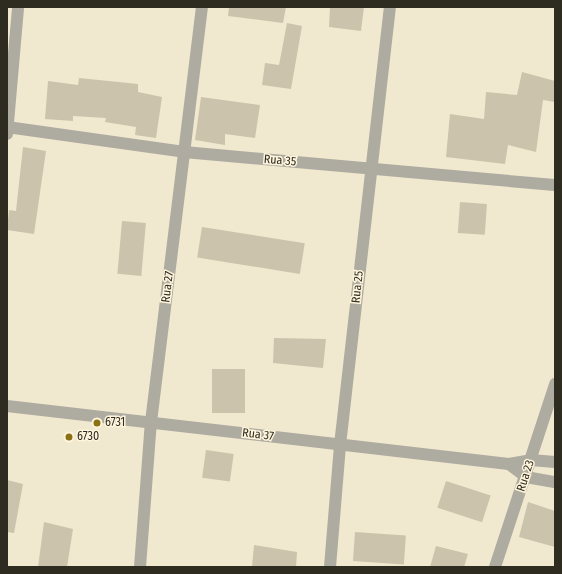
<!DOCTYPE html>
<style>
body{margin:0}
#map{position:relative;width:562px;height:574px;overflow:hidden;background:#f0e8cf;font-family:"Fira Sans Condensed",sans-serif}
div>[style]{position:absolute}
.building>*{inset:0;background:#cbc3ab;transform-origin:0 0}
.minor>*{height:12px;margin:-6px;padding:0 6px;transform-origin:6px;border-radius:6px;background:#aeaba0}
.tertiary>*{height:12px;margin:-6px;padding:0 6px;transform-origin:6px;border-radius:6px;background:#aeaba0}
.dots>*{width:11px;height:11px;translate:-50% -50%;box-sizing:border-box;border:2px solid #fef5dc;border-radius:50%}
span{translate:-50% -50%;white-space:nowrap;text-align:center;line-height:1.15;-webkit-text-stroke:3px #fef5dc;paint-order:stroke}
.street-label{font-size:12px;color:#2e2b21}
.poi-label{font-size:12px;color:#2e2b21}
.left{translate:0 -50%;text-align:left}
.frame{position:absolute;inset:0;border:8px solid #2e2b21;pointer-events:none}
</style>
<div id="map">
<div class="building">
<i style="clip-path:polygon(229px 7px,286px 7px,283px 23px,228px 16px)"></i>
<i style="clip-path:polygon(330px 7px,364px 7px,361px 31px,329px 27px)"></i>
<i style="clip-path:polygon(287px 23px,302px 26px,291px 89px,262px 85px,265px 63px,279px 65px)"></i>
<i style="clip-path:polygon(522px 72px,555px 81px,555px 102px,543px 100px,536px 152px,508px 145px,505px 164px,446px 157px,450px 114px,484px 119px,486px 92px,517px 95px)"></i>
<i style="clip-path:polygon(79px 78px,138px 84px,138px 92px,162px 97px,156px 138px,135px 135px,136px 127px,105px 122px,106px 118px,73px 116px,73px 121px,45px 119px,48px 81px,78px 85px)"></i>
<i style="clip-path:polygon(201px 97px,260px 105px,255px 138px,225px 134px,225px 145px,195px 140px)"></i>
<i style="clip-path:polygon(23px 147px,46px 151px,34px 234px,7px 230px,9px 210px,16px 211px)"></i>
<i style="left:460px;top:202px;width:27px;height:31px;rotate:4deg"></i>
<i style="left:122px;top:221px;width:24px;height:53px;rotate:5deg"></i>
<i style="left:202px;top:227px;width:104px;height:31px;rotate:9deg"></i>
<i style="clip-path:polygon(274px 338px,326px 339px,323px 368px,273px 363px)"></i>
<i style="left:212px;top:369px;width:33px;height:44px"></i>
<i style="left:206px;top:450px;width:28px;height:28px;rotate:8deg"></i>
<i style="clip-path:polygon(7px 480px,23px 484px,14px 533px,7px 532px)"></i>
<i style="left:446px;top:481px;width:47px;height:28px;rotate:18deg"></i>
<i style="clip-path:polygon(528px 502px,555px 511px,555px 547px,519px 537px)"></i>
<i style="clip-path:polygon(44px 522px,73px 529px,67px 567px,38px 567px)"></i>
<i style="left:355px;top:532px;width:51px;height:29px;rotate:4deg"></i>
<i style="clip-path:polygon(254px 545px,297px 552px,296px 567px,252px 567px)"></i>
<i style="clip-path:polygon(436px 546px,468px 554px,464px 567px,430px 567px)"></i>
</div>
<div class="minor">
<i style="left:7px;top:127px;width:179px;rotate:8deg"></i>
<i style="left:184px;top:152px;width:372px;rotate:5.1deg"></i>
<i style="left:7px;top:134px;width:127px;rotate:-85deg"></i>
<i style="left:140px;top:567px;width:145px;rotate:-85.7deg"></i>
<i style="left:151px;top:422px;width:418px;rotate:-83deg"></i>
<i style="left:330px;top:567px;width:122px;rotate:-85.3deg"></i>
<i style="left:340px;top:445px;width:441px;rotate:-83.5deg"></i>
<i style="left:495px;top:567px;width:193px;rotate:-71.8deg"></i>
</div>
<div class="tertiary">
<i style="left:7px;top:406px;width:505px;rotate:6.59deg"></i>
<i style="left:509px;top:464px;width:22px;rotate:-10deg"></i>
<i style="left:531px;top:460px;width:24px;rotate:5deg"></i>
<i style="left:509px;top:464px;width:21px;rotate:37deg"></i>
<i style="left:526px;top:477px;width:29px;rotate:10deg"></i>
</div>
<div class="dots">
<i style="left:97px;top:423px;background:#8b7114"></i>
<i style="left:69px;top:437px;background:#8b7114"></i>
</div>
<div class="street-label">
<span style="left:280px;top:161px;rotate:5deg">Rua 35</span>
<span style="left:168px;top:287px;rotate:-83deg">Rua 27</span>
<span style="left:358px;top:287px;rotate:-84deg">Rua 25</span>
<span style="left:258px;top:435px;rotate:7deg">Rua 37</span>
<span style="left:526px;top:476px;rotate:-72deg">Rua 23</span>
</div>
<div class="poi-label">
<span class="left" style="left:105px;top:423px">6731</span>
<span class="left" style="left:77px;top:437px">6730</span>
</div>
<div class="frame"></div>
</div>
